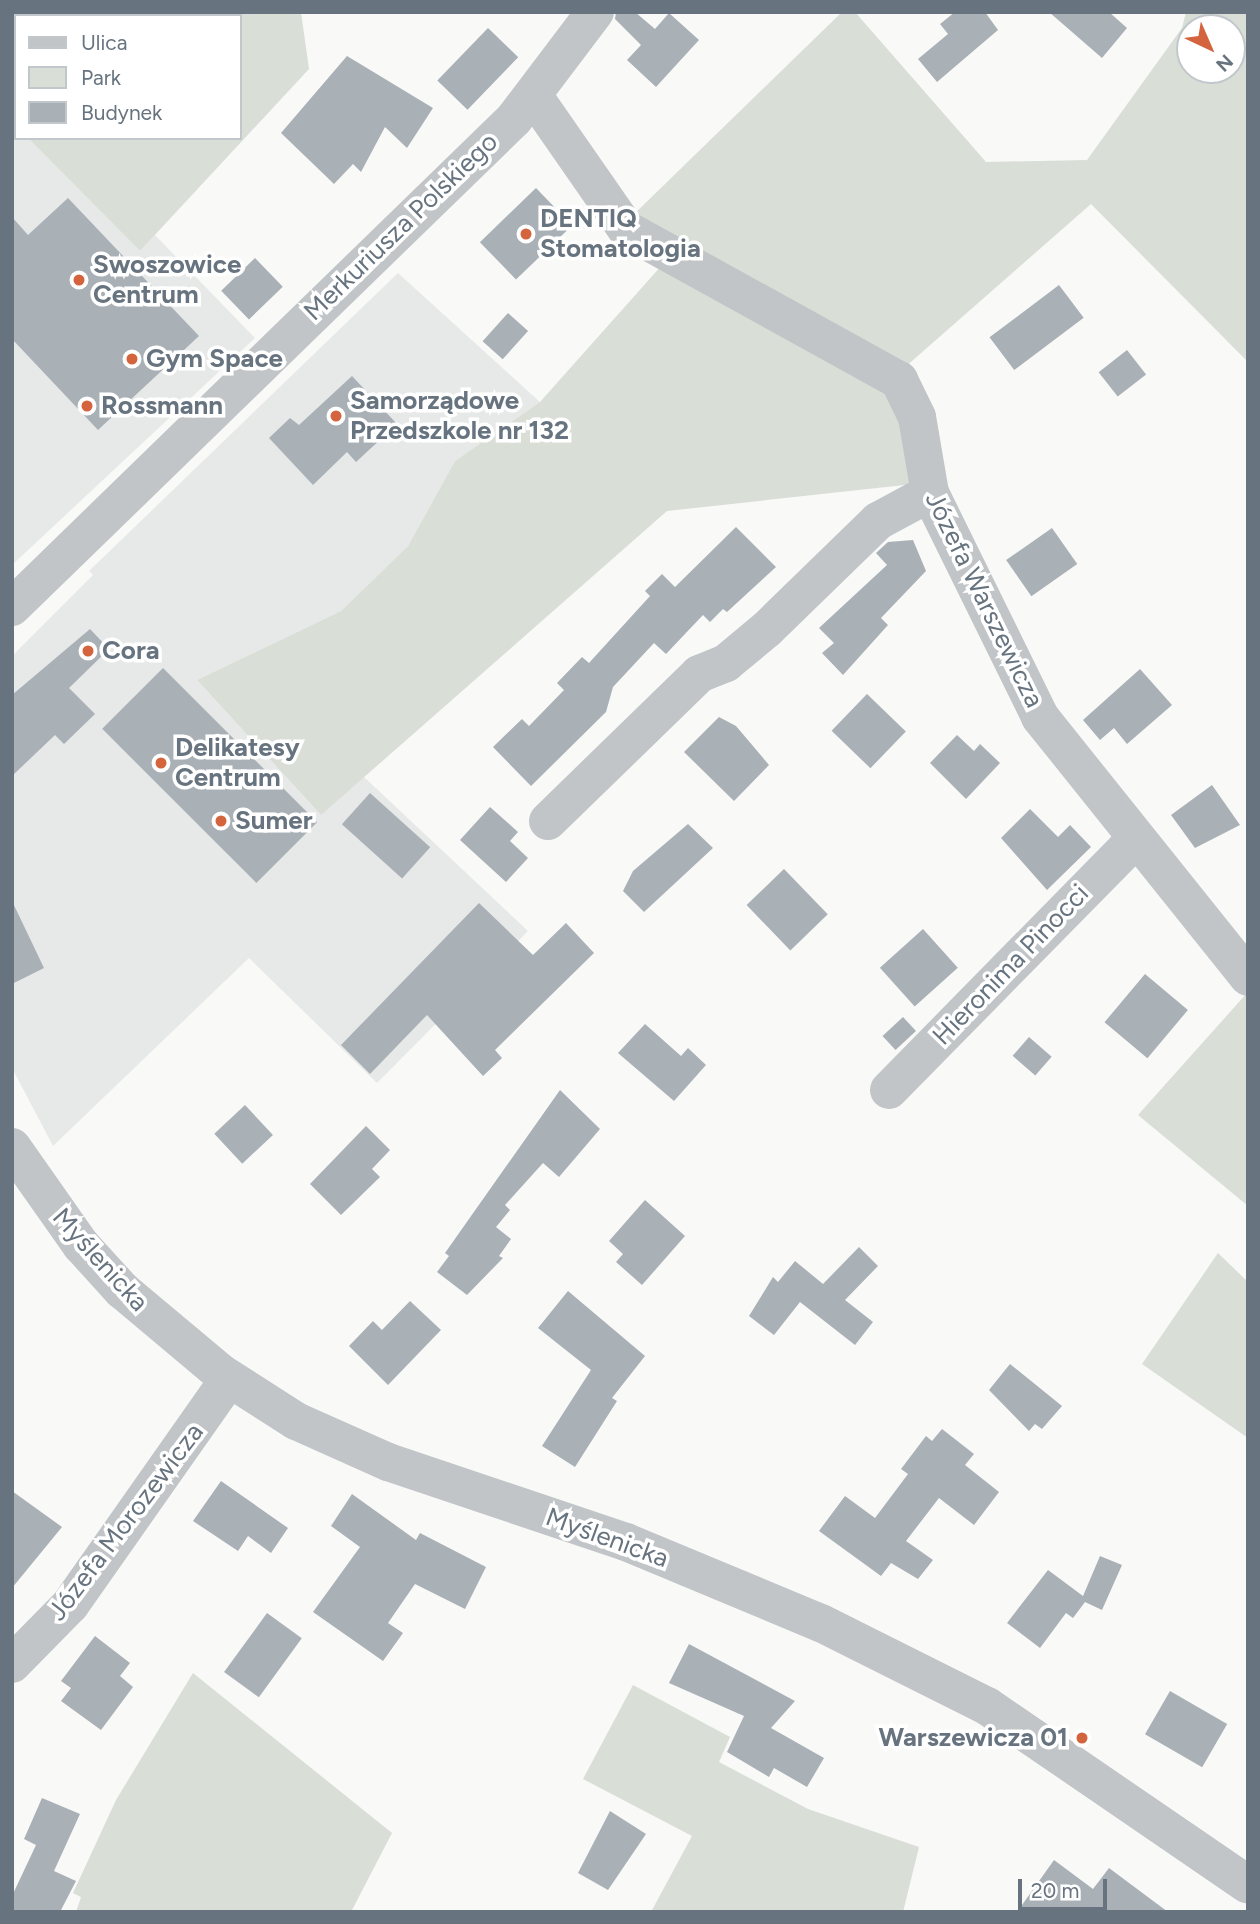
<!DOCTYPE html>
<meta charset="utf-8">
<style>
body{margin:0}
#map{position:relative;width:1260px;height:1924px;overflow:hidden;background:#f9f9f8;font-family:Figtree,sans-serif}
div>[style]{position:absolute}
.built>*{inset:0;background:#e7e8e8}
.green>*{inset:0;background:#d9ded7}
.building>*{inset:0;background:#a9b0b6;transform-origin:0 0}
.minor>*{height:38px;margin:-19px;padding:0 19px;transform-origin:19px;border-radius:19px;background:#c1c5c8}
.dots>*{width:19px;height:19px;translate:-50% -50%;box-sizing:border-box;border:4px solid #fff;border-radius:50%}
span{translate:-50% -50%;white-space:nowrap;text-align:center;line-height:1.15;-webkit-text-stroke:7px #fff;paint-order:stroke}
.poi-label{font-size:26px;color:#67747f;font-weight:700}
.left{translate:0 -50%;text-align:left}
.right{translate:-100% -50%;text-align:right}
.street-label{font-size:26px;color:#67747f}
.frame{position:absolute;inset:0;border:14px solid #67747f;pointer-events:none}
.legend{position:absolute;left:14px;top:14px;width:228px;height:126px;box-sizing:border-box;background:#fff;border:2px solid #c2c7cc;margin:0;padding:9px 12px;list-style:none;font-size:21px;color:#67747f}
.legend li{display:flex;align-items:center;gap:14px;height:35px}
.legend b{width:35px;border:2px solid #c2c7cc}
.north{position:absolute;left:1176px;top:14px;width:70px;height:70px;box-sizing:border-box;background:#fff;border:2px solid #c2c7cc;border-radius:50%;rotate:136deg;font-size:19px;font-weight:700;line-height:28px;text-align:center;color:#67747f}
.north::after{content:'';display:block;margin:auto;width:24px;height:32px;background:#d3643e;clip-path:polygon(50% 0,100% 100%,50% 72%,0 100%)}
.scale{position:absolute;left:1018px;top:1879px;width:89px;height:32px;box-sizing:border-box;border:4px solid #67747f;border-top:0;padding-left:9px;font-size:21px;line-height:24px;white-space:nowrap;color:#67747f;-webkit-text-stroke:5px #fff;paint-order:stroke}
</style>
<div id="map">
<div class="built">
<i style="clip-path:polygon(12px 123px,16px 138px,28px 138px,140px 251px,155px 235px,255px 338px,12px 565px)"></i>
<i style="clip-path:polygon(398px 273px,540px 402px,455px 461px,408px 546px,341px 611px,197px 680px,320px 814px,364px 777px,528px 931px,377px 1083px,249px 958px,53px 1146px,12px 1068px,12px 656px,93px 575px,89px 571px)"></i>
</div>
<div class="green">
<i style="clip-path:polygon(12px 12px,301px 12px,309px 69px,140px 251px,28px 138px,240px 138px,240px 16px,16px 16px,16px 126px)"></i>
<i style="clip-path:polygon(evenodd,842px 12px,855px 12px,986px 162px,1087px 160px,1182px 28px,1186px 12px,1248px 12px,1248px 362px,1091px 204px,904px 368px,630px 218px,842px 12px,1190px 28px,1232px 28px,1232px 70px,1190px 70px,1190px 28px)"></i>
<i style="clip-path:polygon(662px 265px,892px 393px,923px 483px,667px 511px,321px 815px,197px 680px,341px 611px,408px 546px,455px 461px,540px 402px)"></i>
<i style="clip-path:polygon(1247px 993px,1248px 994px,1248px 1206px,1138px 1115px)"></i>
<i style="clip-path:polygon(1218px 1253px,1248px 1282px,1248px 1438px,1142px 1364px)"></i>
<i style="clip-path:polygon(193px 1673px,392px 1833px,351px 1912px,76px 1912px,81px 1897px,73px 1893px,116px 1800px)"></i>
<i style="clip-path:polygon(633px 1685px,730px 1737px,719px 1762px,808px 1809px,919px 1847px,903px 1912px,651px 1912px,692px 1836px,583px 1779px)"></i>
</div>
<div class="building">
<i style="clip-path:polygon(616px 12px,635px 12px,655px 29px,669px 13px,699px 40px,656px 87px,627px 60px,641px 45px,615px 19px)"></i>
<i style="clip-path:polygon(955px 12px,985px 12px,998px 30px,937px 82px,918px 59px,948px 34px,940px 24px)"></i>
<i style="clip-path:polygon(1049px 12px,1109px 12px,1127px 28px,1102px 58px)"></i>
<i style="left:488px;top:28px;width:42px;height:73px;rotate:44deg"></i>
<i style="clip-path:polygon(347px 56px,433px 108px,407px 148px,385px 127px,361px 172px,353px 164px,334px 184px,281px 133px)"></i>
<i style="left:536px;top:188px;width:52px;height:78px;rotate:46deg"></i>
<i style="clip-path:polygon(68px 198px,199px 336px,98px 430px,12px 339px,12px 217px,28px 235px)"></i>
<i style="left:255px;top:258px;width:40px;height:47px;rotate:46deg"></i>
<i style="left:1059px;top:285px;width:41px;height:87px;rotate:53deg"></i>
<i style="left:508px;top:313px;width:27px;height:38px;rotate:42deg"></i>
<i style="left:1127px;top:350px;width:31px;height:36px;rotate:52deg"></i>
<i style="clip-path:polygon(352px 376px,397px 424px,356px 462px,347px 452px,313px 485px,269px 438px,290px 418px,299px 425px)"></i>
<i style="clip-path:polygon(736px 527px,776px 567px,727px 612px,723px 609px,710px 622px,703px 615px,666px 654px,654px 643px,613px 687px,606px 712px,531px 786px,493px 747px,522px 719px,529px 726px,564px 690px,557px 683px,582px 657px,589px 663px,650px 596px,645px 591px,662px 574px,675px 587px)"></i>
<i style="left:1052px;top:528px;width:44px;height:56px;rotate:55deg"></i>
<i style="clip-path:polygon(913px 540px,926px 571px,881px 618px,888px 625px,843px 675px,822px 653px,834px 643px,819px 628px,887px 565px,876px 553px,888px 542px)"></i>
<i style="clip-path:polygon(90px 629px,109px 649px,69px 688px,95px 714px,64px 744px,55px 735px,12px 776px,12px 695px)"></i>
<i style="left:163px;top:668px;width:218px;height:86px;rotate:45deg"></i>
<i style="clip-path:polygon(1140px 669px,1172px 705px,1127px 744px,1114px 728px,1100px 740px,1083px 720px)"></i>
<i style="left:867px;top:694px;width:54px;height:51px;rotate:44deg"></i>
<i style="clip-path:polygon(719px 717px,736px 726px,769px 765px,734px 801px,684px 752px)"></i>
<i style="clip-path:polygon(957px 735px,974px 751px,980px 744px,1000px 763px,966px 799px,930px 763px)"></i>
<i style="clip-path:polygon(1212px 785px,1240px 825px,1195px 848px,1171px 815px)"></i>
<i style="left:370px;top:793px;width:81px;height:42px;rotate:42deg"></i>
<i style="clip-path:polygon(490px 807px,518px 832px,510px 841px,528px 858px,506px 882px,460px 840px)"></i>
<i style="clip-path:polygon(1030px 809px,1058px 837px,1070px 825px,1091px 847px,1047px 890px,1001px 838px)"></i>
<i style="clip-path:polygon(688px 824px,713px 848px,644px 912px,623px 891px,633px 871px)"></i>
<i style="left:784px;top:869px;width:63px;height:52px;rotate:46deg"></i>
<i style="clip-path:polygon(12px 901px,44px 968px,12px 984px)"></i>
<i style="clip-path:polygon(479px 903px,533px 955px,566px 923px,594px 953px,495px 1050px,502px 1058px,483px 1076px,427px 1015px,370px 1074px,341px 1045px)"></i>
<i style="left:923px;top:929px;width:52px;height:58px;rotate:48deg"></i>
<i style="left:1145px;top:974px;width:56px;height:63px;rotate:40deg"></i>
<i style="left:903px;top:1017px;width:19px;height:28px;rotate:47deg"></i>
<i style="clip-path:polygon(645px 1024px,681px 1056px,688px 1048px,706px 1065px,674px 1101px,618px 1053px)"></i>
<i style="left:1029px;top:1037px;width:30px;height:25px;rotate:41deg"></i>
<i style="clip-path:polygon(560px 1090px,600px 1129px,559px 1177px,543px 1163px,505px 1205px,510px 1210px,496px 1227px,511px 1239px,499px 1256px,503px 1258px,467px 1295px,437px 1272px,449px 1256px,445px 1253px)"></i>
<i style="left:245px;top:1105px;width:41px;height:42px;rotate:47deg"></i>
<i style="clip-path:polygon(366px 1126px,390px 1150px,372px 1169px,380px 1177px,341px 1215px,310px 1184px)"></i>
<i style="clip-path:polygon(645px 1200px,685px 1236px,642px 1285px,616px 1262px,623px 1254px,609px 1241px)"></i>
<i style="clip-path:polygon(859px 1247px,878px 1266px,845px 1300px,873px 1322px,855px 1345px,800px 1302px,774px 1335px,749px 1316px,773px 1277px,778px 1282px,795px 1261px,823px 1284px)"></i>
<i style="clip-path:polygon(568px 1291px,645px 1356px,612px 1398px,617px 1401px,575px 1467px,542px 1446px,591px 1370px,538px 1328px)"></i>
<i style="clip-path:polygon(410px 1301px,441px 1330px,388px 1385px,349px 1346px,373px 1321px,382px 1330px)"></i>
<i style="clip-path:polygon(1010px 1364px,1062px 1406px,1042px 1429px,1035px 1424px,1029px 1431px,989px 1390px)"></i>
<i style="clip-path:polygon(942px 1429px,974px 1454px,965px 1465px,999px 1492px,974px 1525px,939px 1498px,906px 1541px,933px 1560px,918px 1579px,891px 1563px,881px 1576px,819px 1531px,845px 1496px,875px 1518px,908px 1474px,901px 1469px,926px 1436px,932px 1441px)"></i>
<i style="clip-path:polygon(221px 1481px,288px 1528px,271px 1553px,248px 1536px,238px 1551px,193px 1521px)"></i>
<i style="clip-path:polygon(12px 1491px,62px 1527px,12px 1588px)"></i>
<i style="clip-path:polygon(352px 1494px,416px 1540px,420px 1533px,486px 1567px,465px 1609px,415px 1584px,388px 1623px,403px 1633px,383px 1661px,313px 1612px,360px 1547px,331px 1526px)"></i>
<i style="clip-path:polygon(1100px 1556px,1122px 1565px,1102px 1610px,1085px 1602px,1073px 1618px,1066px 1613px,1040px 1648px,1007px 1623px,1048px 1570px,1083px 1596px)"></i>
<i style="left:267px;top:1613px;width:43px;height:73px;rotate:36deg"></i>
<i style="clip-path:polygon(95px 1636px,130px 1663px,120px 1676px,133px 1687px,101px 1730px,61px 1701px,71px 1688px,61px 1681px)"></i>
<i style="clip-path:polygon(689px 1644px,795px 1701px,771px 1728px,824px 1758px,807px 1787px,774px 1768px,769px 1777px,727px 1752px,744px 1716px,669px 1683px)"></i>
<i style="left:1170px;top:1691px;width:66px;height:50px;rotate:30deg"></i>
<i style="clip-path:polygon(42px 1798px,80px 1814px,54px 1871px,76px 1881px,60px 1912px,12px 1912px,12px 1896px,36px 1845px,24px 1839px)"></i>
<i style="clip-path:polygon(610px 1811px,646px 1834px,608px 1890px,578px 1873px)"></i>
<i style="clip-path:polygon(1054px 1860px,1093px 1889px,1109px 1868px,1168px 1912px,1017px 1912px)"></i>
</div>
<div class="minor">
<i style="left:533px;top:95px;width:165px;rotate:55.2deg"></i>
<i style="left:627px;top:230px;width:311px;rotate:28.9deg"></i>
<i style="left:899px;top:380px;width:41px;rotate:64.1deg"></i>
<i style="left:917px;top:417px;width:77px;rotate:80.3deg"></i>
<i style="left:930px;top:493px;width:250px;rotate:63.8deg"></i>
<i style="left:1040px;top:717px;width:333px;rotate:51.3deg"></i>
<i style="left:12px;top:607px;width:700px;rotate:-44.19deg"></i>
<i style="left:514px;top:119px;width:134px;rotate:-52.9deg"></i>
<i style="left:548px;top:821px;width:211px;rotate:-44.2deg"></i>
<i style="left:699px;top:674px;width:29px;rotate:-22deg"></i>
<i style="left:726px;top:663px;width:53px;rotate:-39.7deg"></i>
<i style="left:767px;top:629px;width:155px;rotate:-44.2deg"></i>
<i style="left:878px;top:521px;width:59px;rotate:-28.3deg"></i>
<i style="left:889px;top:1090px;width:349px;rotate:-45.5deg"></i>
<i style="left:12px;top:1147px;width:120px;rotate:54.9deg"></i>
<i style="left:81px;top:1245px;width:61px;rotate:47.7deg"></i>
<i style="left:122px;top:1290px;width:129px;rotate:40deg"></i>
<i style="left:221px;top:1373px;width:89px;rotate:32.6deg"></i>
<i style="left:296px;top:1421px;width:101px;rotate:24deg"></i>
<i style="left:388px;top:1462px;width:251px;rotate:18.6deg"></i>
<i style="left:626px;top:1542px;width:211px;rotate:22.6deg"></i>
<i style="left:821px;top:1623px;width:186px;rotate:26.6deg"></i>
<i style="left:987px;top:1706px;width:316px;rotate:34.4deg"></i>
<i style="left:12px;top:1664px;width:83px;rotate:-45.5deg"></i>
<i style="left:70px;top:1605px;width:276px;rotate:-54.9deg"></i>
</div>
<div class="dots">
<i style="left:526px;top:234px;background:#d3643e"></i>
<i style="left:79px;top:280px;background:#d3643e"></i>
<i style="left:132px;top:359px;background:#d3643e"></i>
<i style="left:87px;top:406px;background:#d3643e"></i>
<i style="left:336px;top:416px;background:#d3643e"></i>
<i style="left:88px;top:651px;background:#d3643e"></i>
<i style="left:161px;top:763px;background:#d3643e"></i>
<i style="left:221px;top:821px;background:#d3643e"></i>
<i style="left:1082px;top:1738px;background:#d3643e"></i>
</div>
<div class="poi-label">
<span class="left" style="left:540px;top:234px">DENTIQ<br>Stomatologia</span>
<span class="left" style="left:93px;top:280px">Swoszowice<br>Centrum</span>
<span class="left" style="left:146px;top:359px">Gym Space</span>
<span class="left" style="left:350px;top:416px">Samorządowe<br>Przedszkole nr 132</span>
<span class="left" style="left:101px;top:406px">Rossmann</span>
<span class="left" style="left:102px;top:651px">Cora</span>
<span class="left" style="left:175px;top:763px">Delikatesy<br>Centrum</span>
<span class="left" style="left:235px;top:821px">Sumer</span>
<span class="right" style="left:1068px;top:1738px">Warszewicza 01</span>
</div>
<div class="street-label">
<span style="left:401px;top:227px;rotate:-44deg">Merkuriusza Polskiego</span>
<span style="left:984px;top:600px;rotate:64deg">Józefa Warszewicza</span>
<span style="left:1011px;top:965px;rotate:-46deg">Hieronima Pinocci</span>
<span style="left:100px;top:1260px;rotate:48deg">Myślenicka</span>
<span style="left:126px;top:1522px;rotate:-53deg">Józefa Morozewicza</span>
<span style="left:607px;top:1538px;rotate:20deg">Myślenicka</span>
</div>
<div class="frame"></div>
<ul class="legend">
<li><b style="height:9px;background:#c1c5c8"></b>Ulica</li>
<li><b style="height:19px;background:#d9ded7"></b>Park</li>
<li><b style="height:19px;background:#a9b0b6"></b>Budynek</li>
</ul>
<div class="north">N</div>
<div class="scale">20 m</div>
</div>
